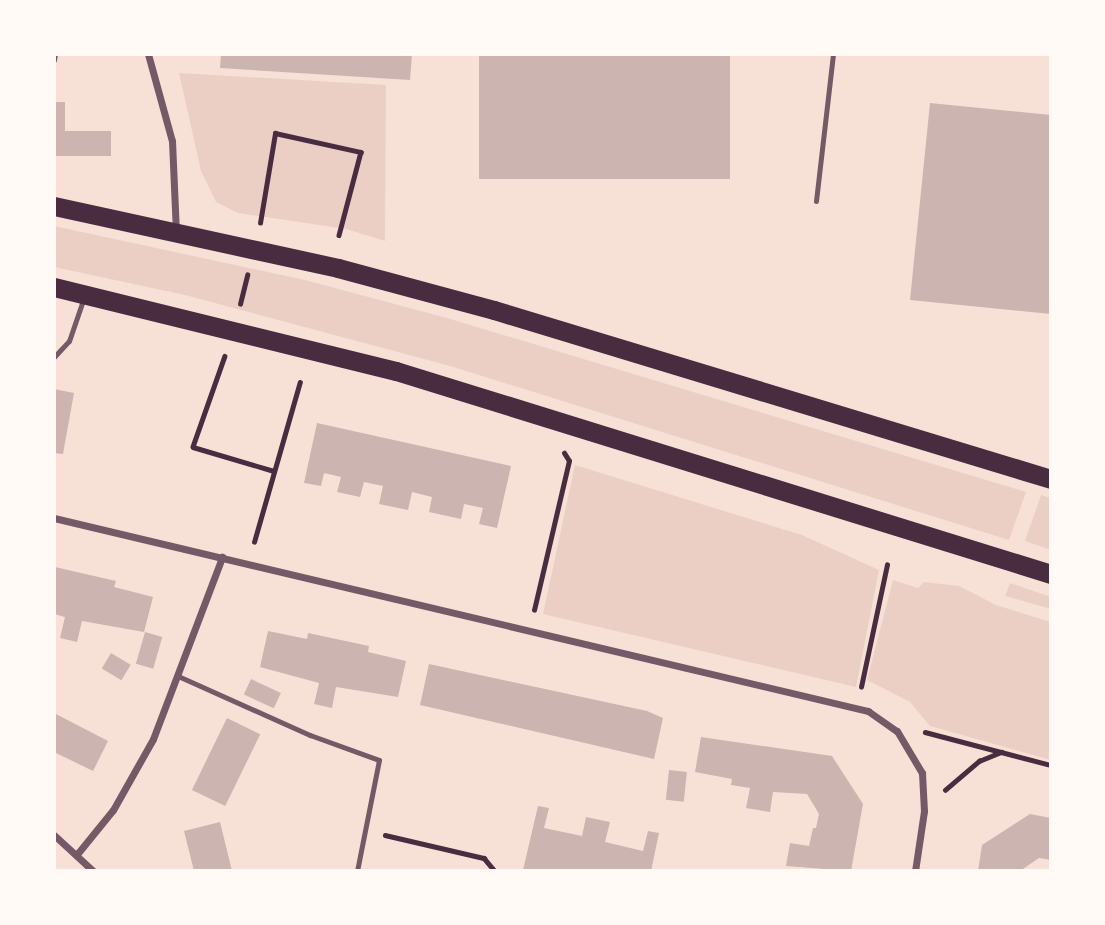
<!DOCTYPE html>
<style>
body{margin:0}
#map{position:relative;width:1105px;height:925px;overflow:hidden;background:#f7e1d7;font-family:Helvetica,sans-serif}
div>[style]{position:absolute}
.green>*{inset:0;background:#ebcfc5}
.building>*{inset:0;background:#ccb4b1;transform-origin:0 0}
.path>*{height:4.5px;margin:-2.25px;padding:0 2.25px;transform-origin:2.25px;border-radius:2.25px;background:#4a2c40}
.service>*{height:5px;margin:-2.5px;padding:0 2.5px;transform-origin:2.5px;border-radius:2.5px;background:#755966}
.minor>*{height:7px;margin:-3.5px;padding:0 3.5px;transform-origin:3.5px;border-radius:3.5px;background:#755966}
.trunk>*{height:19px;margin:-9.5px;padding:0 9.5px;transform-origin:9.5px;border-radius:9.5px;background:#4a2c40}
span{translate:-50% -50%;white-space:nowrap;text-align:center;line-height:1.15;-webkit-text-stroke:6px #fffaf5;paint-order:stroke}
.frame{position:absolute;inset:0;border:56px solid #fffaf5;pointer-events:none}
</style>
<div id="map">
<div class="green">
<i style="clip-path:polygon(179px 73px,386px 85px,385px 241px,346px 229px,238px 213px,216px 202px,201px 171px)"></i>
<i style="clip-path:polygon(54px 226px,305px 280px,447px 318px,1026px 492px,1009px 540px,450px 366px,185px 295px,54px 267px)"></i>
<i style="clip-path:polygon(575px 465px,802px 535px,879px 570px,856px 687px,543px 614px)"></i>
<i style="clip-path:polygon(1041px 495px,1051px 498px,1051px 550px,1025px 541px)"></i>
<i style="clip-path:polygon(893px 580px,918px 588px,924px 582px,959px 586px,996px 605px,1051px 622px,1051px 760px,930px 726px,910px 702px,867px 680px)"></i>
<i style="clip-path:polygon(1010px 583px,1051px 597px,1051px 609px,1005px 596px)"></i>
</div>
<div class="building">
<i style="clip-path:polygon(221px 54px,412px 54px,410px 80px,220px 68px)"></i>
<i style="left:479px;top:54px;width:251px;height:125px"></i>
<i style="clip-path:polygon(54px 102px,65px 102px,65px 131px,111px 131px,111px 156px,54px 156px)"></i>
<i style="clip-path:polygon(930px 103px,1051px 115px,1051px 314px,910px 300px)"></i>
<i style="clip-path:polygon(54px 389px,74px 393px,63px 454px,54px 453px)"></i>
<i style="clip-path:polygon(317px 423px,511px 466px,497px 528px,479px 524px,483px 508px,464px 504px,461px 519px,429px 512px,432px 497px,412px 492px,408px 510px,379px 504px,383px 486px,364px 482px,360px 497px,337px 492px,341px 477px,324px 473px,321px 486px,304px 483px)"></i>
<i style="clip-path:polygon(55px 567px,116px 581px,114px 587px,153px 597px,144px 632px,82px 621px,77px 642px,60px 638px,65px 617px,54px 614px)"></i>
<i style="clip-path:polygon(268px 631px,307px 639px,308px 633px,369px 646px,368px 652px,406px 661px,398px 697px,336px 687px,332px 708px,314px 704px,319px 683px,260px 667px)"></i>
<i style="left:145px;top:632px;width:18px;height:33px;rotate:16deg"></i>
<i style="left:111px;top:653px;width:23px;height:18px;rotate:31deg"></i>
<i style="clip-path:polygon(429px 664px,647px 711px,663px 718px,654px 759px,420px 705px)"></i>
<i style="left:251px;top:679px;width:33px;height:17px;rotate:25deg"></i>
<i style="clip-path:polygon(54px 713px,108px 741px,93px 771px,54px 752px)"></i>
<i style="left:227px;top:718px;width:37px;height:80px;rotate:26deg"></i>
<i style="clip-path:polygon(701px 737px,832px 756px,863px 804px,851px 871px,786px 866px,790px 843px,809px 846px,813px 828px,816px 828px,819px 814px,807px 794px,773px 792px,770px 812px,746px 808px,750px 788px,731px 785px,732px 779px,695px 772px)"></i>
<i style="left:669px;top:770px;width:18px;height:30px;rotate:6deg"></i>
<i style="clip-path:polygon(538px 806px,549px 808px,544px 828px,582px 836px,586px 817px,610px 822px,605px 842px,643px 851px,648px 831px,659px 833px,651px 871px,523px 870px)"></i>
<i style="clip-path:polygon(1030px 814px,1051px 818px,1051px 860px,1039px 858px,1020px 871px,978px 871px,982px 845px)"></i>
<i style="clip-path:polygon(220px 822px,232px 871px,194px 871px,184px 831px)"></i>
</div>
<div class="path">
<i style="left:260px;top:223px;width:91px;rotate:-80.5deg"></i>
<i style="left:275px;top:133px;width:88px;rotate:12.5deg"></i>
<i style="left:361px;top:152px;width:86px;rotate:104.8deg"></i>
<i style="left:240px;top:304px;width:30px;rotate:-76deg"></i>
<i style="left:225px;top:356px;width:96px;rotate:109.4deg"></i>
<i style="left:193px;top:447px;width:84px;rotate:16.5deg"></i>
<i style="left:254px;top:542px;width:166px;rotate:-74deg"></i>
<i style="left:534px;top:610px;width:153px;rotate:-76.8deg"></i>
<i style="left:569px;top:461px;width:9px;rotate:-122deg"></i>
<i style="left:861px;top:687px;width:125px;rotate:-78deg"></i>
<i style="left:925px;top:732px;width:130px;rotate:14.7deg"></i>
<i style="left:945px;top:790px;width:45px;rotate:-40.5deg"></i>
<i style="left:979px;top:761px;width:24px;rotate:-22deg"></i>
<i style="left:385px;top:835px;width:102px;rotate:13.1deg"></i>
<i style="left:484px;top:858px;width:17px;rotate:50deg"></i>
</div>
<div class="service">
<i style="left:54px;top:60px;width:6px;rotate:-81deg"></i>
<i style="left:816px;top:201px;width:148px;rotate:-83.4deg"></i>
<i style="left:54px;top:357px;width:22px;rotate:-47deg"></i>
<i style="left:69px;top:341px;width:43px;rotate:-71.1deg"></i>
<i style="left:178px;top:676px;width:145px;rotate:24.1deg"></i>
<i style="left:310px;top:735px;width:73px;rotate:19.9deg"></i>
<i style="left:379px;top:760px;width:113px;rotate:101.2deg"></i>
</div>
<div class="minor">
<i style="left:148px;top:54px;width:90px;rotate:74.6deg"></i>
<i style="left:172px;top:141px;width:90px;rotate:87.5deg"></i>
<i style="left:54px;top:518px;width:837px;rotate:13.34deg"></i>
<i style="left:868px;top:711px;width:35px;rotate:35deg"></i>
<i style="left:897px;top:731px;width:49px;rotate:59.2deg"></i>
<i style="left:922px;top:773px;width:38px;rotate:87deg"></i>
<i style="left:924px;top:811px;width:61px;rotate:98.5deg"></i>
<i style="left:54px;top:835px;width:53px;rotate:42.7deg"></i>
<i style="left:78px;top:853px;width:55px;rotate:-50.9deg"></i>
<i style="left:113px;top:810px;width:81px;rotate:-60.6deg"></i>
<i style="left:153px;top:739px;width:195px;rotate:-69.2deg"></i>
</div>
<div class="trunk">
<i style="left:54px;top:206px;width:291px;rotate:12.3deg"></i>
<i style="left:338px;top:268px;width:162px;rotate:15.1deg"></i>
<i style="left:494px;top:310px;width:582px;rotate:16.88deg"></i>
<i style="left:54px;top:287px;width:352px;rotate:13.8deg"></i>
<i style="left:396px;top:371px;width:686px;rotate:17.22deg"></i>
</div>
<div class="frame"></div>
</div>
